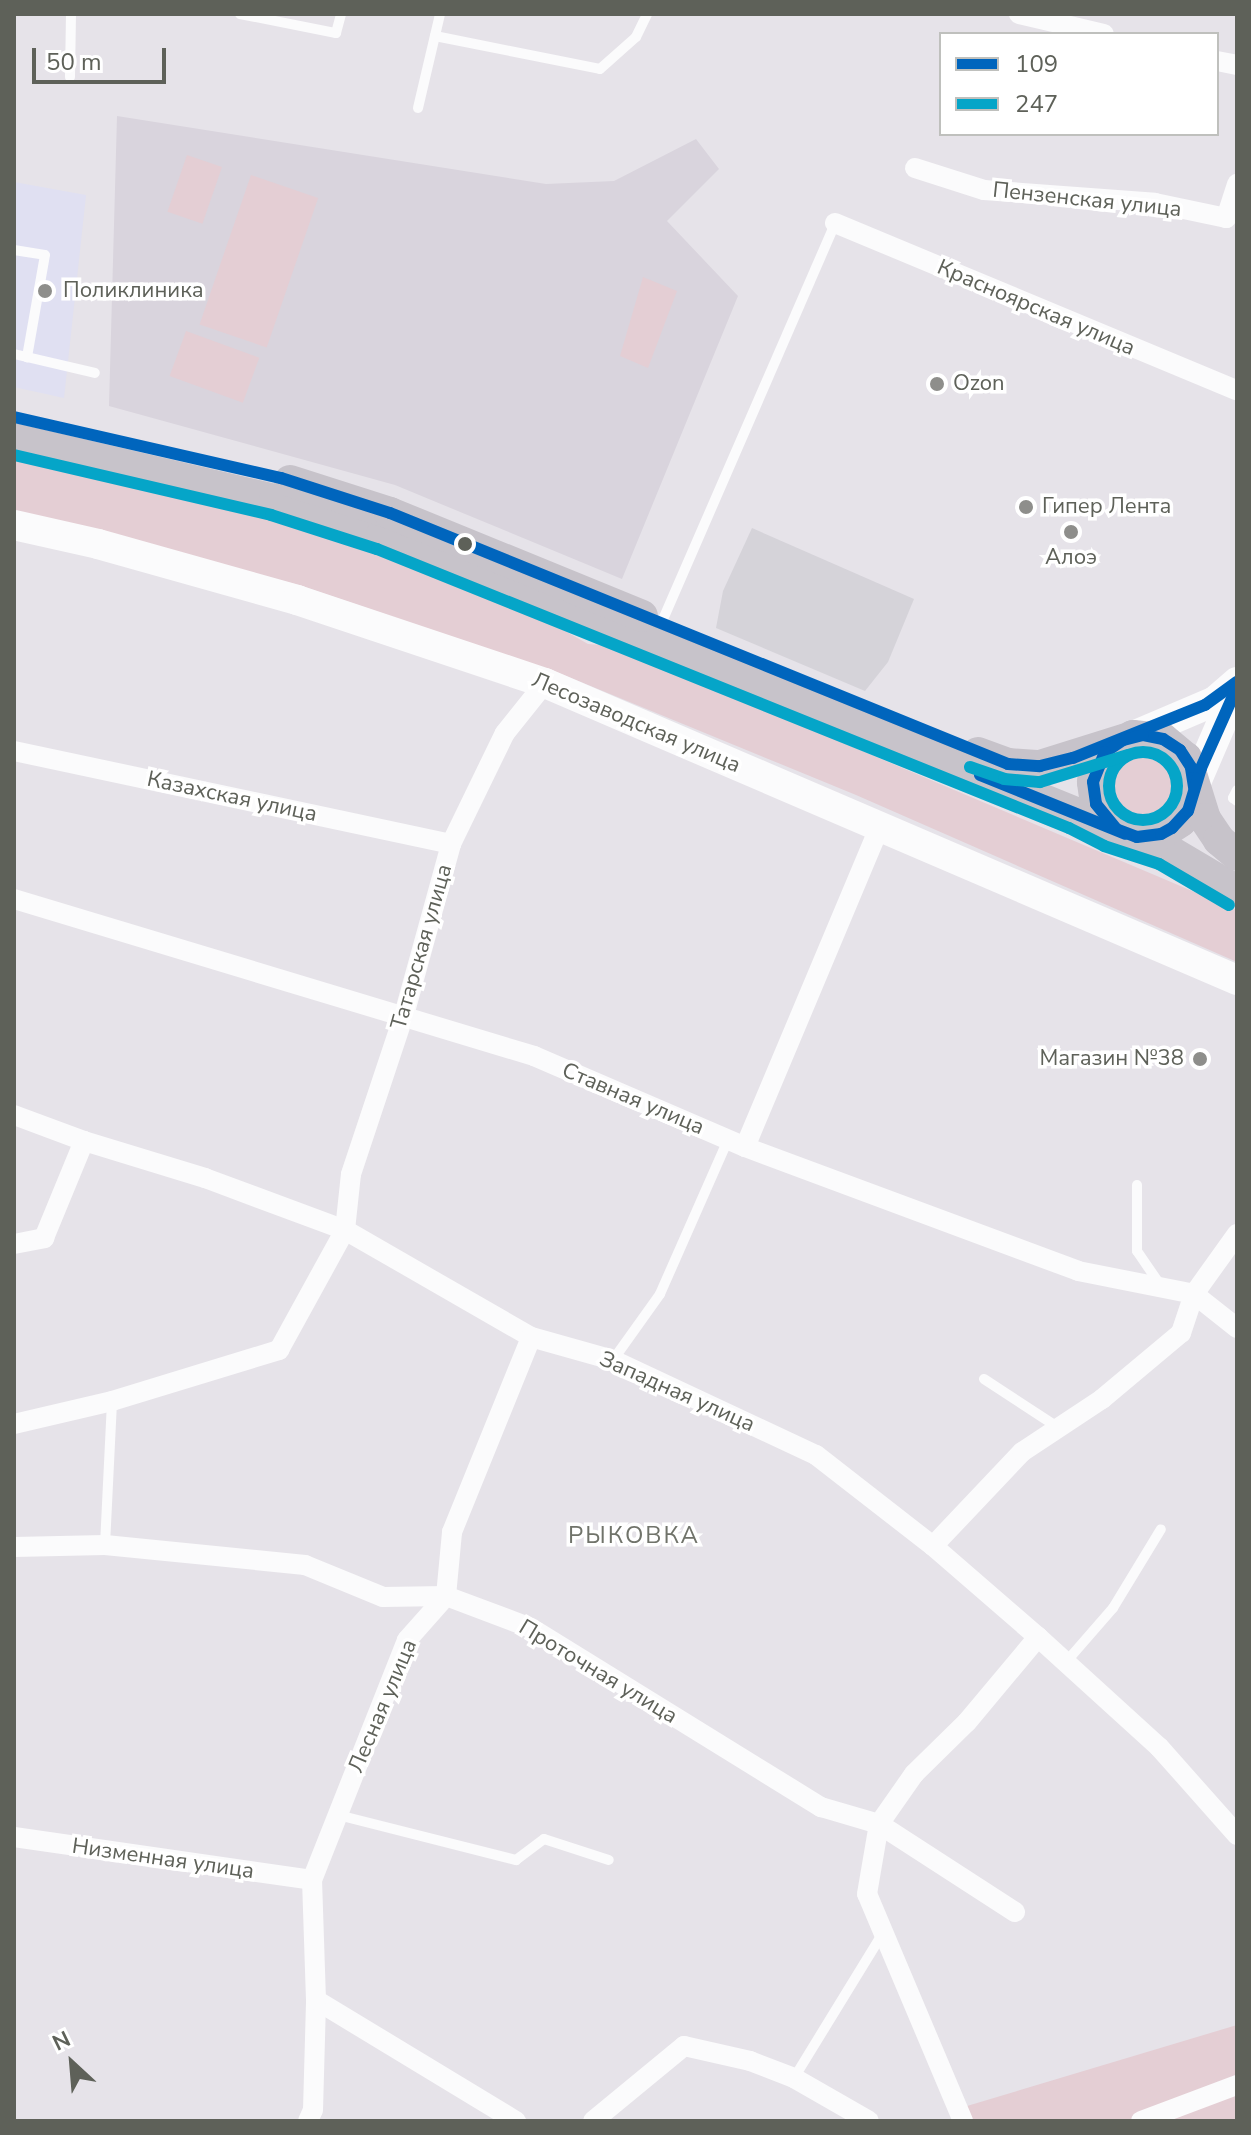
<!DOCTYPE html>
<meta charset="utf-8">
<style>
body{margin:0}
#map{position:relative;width:1251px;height:2135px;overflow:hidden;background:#e6e3e9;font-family:"Nunito Sans",sans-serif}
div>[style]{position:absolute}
.industrial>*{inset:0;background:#d5d3d9}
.education>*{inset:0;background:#d9d4dd}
.medical>*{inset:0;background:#e0e0f2}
.green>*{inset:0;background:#e4ced4;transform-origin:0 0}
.lane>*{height:10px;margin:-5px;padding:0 5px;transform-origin:5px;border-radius:5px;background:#fbfbfc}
.street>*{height:20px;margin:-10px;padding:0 10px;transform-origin:10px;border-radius:10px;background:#fbfbfc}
.secondary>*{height:30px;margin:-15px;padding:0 15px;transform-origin:15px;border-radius:15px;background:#fbfbfc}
.primary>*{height:32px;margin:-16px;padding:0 16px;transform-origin:16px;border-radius:16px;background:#c7c3ca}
.bus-1>*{height:12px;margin:-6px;padding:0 6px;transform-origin:6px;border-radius:6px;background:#0065bd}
.bus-2>*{height:12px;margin:-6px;padding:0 6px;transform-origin:6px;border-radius:6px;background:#05a5c8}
.bus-2>.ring{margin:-6px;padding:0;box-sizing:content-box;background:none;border:12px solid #05a5c8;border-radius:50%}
.dots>*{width:22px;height:22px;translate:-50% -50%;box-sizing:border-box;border:4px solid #fff;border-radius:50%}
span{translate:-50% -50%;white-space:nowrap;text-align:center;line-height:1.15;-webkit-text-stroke:7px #fff;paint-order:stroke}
.street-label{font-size:22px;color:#5e6159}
.poi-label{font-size:22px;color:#5e6159}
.left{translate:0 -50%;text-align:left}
.right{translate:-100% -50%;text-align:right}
.neighbourhood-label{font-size:24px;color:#70736a;letter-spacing:2px}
.frame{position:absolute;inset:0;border:16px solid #5e6159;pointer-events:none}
.legend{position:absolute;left:939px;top:32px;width:280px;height:104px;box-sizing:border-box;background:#fff;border:2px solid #bfc0bd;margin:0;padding:10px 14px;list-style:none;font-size:24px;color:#5e6159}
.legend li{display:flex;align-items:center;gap:16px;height:40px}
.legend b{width:40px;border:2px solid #bfc0bd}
.north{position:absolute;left:32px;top:2023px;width:80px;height:80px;-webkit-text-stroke:6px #fff;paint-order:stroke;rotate:334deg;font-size:22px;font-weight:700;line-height:32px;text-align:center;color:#5e6159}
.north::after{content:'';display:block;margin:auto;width:28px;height:36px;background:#5e6159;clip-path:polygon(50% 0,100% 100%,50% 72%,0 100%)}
.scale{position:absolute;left:32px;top:48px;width:134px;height:36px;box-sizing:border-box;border:4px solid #5e6159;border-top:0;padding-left:10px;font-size:24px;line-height:28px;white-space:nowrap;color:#5e6159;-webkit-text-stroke:6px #fff;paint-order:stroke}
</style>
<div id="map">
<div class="industrial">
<i style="clip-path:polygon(752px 528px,914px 599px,888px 662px,865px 691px,716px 628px,723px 591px)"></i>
</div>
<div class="education">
<i style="clip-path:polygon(117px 116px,546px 184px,614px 181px,696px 139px,719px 169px,667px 221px,738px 296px,622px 579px,395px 485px,109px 406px)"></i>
</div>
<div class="medical">
<i style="clip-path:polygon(14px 182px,86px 195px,64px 398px,14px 387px)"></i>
</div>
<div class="green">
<i style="left:187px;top:155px;width:37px;height:60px;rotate:19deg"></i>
<i style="left:251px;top:175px;width:71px;height:158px;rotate:19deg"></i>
<i style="clip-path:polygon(643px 277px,677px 291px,648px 368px,620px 356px)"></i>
<i style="left:186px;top:331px;width:78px;height:48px;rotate:20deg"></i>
<i style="clip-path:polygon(14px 456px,358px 540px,551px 623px,588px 644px,615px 646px,1237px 910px,1237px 962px,856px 795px,559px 673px,299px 585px,14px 512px)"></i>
<i style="clip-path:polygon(1169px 748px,1183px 799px,1152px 823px,1126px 819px,1108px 801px,1105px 775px,1117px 752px)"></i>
<i style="clip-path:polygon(1237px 2025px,1237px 2121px,955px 2121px,967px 2106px)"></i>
</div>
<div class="lane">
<i style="left:240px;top:14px;width:98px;rotate:11.2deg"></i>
<i style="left:336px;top:33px;width:20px;rotate:-75deg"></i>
<i style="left:435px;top:36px;width:168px;rotate:11.3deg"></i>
<i style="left:600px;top:69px;width:48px;rotate:-41.6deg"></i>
<i style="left:636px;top:37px;width:25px;rotate:-64deg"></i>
<i style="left:70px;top:77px;width:63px;rotate:-89.1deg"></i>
<i style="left:418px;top:108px;width:97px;rotate:-76.8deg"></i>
<i style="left:14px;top:250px;width:31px;rotate:9deg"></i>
<i style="left:45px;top:255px;width:104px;rotate:100deg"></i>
<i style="left:14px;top:354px;width:83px;rotate:13.2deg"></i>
<i style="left:661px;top:624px;width:437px;rotate:-66.5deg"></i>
<i style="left:1237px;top:790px;width:9px;rotate:117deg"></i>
<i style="left:1233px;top:798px;width:5px;rotate:37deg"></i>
<i style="left:1137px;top:1185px;width:66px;rotate:90deg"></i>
<i style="left:1137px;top:1251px;width:42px;rotate:55.6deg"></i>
<i style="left:613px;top:1360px;width:81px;rotate:-54.5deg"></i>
<i style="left:660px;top:1294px;width:168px;rotate:-66.2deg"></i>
<i style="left:984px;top:1379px;width:90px;rotate:33.2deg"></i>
<i style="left:105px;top:1545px;width:144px;rotate:-87.2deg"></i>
<i style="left:1066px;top:1662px;width:72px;rotate:-49deg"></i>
<i style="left:1113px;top:1608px;width:92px;rotate:-58.7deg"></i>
<i style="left:338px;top:1815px;width:184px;rotate:14.2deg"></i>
<i style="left:516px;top:1860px;width:35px;rotate:-37deg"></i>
<i style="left:544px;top:1839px;width:68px;rotate:17.9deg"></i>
<i style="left:794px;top:2078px;width:170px;rotate:-58.5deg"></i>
</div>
<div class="street">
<i style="left:1019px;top:14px;width:87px;rotate:13.2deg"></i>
<i style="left:1217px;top:61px;width:20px;rotate:11deg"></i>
<i style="left:915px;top:168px;width:72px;rotate:17.7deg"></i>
<i style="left:984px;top:190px;width:171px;rotate:4.3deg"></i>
<i style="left:1155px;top:203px;width:73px;rotate:11.9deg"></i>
<i style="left:1226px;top:218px;width:36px;rotate:-72deg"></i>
<i style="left:835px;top:223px;width:435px;rotate:22.6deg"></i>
<i style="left:14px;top:751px;width:447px;rotate:12deg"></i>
<i style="left:14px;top:899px;width:543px;rotate:16.8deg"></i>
<i style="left:534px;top:1056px;width:230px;rotate:23.3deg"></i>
<i style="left:745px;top:1147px;width:355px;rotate:20.4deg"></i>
<i style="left:1078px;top:1271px;width:118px;rotate:11.2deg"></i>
<i style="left:1194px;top:1294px;width:55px;rotate:38.3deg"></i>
<i style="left:14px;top:1115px;width:75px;rotate:20.4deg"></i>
<i style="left:84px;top:1141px;width:127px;rotate:17deg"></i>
<i style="left:205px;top:1178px;width:149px;rotate:20.4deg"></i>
<i style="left:345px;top:1230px;width:215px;rotate:29.9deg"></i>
<i style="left:531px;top:1337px;width:85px;rotate:15.7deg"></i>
<i style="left:613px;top:1360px;width:224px;rotate:25.1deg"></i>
<i style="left:816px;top:1455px;width:148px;rotate:37.9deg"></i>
<i style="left:933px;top:1546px;width:139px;rotate:40.9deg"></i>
<i style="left:1038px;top:1637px;width:164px;rotate:42.3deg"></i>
<i style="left:1159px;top:1747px;width:118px;rotate:48.4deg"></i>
<i style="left:745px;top:1147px;width:348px;rotate:-67.2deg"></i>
<i style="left:14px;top:1244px;width:31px;rotate:-11deg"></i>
<i style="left:44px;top:1238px;width:105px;rotate:-67.6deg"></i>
<i style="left:14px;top:1424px;width:101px;rotate:-13.2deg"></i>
<i style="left:112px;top:1401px;width:175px;rotate:-17deg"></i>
<i style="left:279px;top:1350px;width:137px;rotate:-61.2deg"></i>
<i style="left:345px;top:1230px;width:56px;rotate:-83.9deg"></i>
<i style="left:351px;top:1174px;width:168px;rotate:-71.6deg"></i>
<i style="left:404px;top:1015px;width:177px;rotate:-74.6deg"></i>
<i style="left:451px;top:844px;width:123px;rotate:-64.1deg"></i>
<i style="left:505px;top:733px;width:64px;rotate:-51.3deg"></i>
<i style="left:933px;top:1546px;width:129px;rotate:-46.6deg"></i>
<i style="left:1022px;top:1452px;width:96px;rotate:-33.5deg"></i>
<i style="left:1102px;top:1399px;width:103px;rotate:-39.9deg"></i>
<i style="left:1181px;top:1333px;width:41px;rotate:-71.6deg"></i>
<i style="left:1194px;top:1294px;width:74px;rotate:-54.4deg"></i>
<i style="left:14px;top:1547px;width:91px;rotate:-1.3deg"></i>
<i style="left:105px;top:1545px;width:201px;rotate:5.7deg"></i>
<i style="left:305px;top:1565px;width:84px;rotate:22.3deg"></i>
<i style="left:383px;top:1597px;width:63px;rotate:-0.9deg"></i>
<i style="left:446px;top:1596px;width:91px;rotate:20.6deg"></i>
<i style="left:531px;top:1628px;width:341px;rotate:31.7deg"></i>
<i style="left:821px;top:1807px;width:60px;rotate:16.3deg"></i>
<i style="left:879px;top:1824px;width:162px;rotate:32.9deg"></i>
<i style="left:14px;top:1837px;width:301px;rotate:8.2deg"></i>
<i style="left:316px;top:2000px;width:234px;rotate:31.2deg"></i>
<i style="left:308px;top:2121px;width:12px;rotate:-66deg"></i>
<i style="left:313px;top:2110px;width:110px;rotate:-88.4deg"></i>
<i style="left:316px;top:2000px;width:120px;rotate:-91.9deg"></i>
<i style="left:312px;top:1880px;width:258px;rotate:-68.4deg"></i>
<i style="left:407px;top:1640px;width:59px;rotate:-48.4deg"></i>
<i style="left:446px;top:1596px;width:64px;rotate:-84.6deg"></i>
<i style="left:452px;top:1532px;width:210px;rotate:-67.9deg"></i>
<i style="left:593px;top:2121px;width:118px;rotate:-39.5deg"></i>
<i style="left:684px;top:2046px;width:68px;rotate:12.8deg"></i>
<i style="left:750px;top:2061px;width:47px;rotate:21.1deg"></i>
<i style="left:794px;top:2078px;width:86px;rotate:29.8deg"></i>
<i style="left:963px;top:2121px;width:246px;rotate:-112.9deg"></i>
<i style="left:867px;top:1894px;width:71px;rotate:-80.3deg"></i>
<i style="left:879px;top:1824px;width:61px;rotate:-55deg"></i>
<i style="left:914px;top:1774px;width:74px;rotate:-44.5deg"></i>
<i style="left:967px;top:1722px;width:111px;rotate:-50.1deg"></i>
<i style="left:1141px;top:2121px;width:103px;rotate:-20.6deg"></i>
</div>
<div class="secondary">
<i style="left:14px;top:525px;width:86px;rotate:12.7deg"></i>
<i style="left:98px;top:544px;width:207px;rotate:15.7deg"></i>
<i style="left:297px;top:600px;width:262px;rotate:18.5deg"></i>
<i style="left:545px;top:683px;width:753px;rotate:23.23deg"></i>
<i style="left:1126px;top:739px;width:97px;rotate:-23.1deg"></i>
<i style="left:1215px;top:701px;width:29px;rotate:-41deg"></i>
<i style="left:1194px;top:787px;width:109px;rotate:-66.7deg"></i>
</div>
<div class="primary">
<i style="left:14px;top:439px;width:268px;rotate:13.2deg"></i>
<i style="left:275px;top:500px;width:112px;rotate:17.6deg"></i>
<i style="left:382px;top:534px;width:748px;rotate:21.9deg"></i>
<i style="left:1076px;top:813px;width:38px;rotate:28deg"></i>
<i style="left:1110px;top:831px;width:59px;rotate:17.8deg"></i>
<i style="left:1166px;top:849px;width:82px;rotate:30.6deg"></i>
<i style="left:290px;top:481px;width:105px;rotate:17.7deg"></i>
<i style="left:390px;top:513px;width:272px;rotate:22.2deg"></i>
<i style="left:978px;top:753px;width:32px;rotate:20deg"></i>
<i style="left:1008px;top:764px;width:32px;rotate:4deg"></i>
<i style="left:1040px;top:766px;width:87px;rotate:-17.4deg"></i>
<i style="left:1194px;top:787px;width:13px;rotate:94deg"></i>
<i style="left:1193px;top:800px;width:24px;rotate:120deg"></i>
<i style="left:1181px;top:821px;width:24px;rotate:147deg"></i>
<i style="left:1161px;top:834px;width:24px;rotate:173deg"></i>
<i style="left:1137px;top:837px;width:34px;rotate:-153deg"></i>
<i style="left:1107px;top:822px;width:21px;rotate:-121deg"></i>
<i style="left:1096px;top:804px;width:22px;rotate:-98deg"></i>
<i style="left:1093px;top:782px;width:22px;rotate:-74deg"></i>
<i style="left:1099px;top:761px;width:22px;rotate:-47deg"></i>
<i style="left:1114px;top:745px;width:21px;rotate:-25deg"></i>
<i style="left:1133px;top:736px;width:30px;rotate:6deg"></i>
<i style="left:1163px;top:739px;width:30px;rotate:40deg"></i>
<i style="left:1186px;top:758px;width:64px;rotate:72.7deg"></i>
<i style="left:1205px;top:819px;width:25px;rotate:56deg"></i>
<i style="left:1219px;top:840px;width:23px;rotate:40deg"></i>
</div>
<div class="bus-1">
<i style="left:14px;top:417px;width:274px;rotate:12.9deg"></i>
<i style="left:281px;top:478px;width:114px;rotate:17.8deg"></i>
<i style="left:390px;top:513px;width:667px;rotate:22.1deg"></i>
<i style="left:1008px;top:764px;width:32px;rotate:4deg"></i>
<i style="left:1040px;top:766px;width:34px;rotate:-14deg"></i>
<i style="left:1073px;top:758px;width:142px;rotate:-21.9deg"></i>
<i style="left:1205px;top:705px;width:39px;rotate:-36deg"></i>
<i style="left:980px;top:775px;width:157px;rotate:22deg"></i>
<i style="left:1194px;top:787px;width:20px;rotate:-99deg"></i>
<i style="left:1191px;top:767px;width:20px;rotate:-123deg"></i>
<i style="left:1180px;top:750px;width:20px;rotate:-147deg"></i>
<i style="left:1163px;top:739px;width:20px;rotate:-169deg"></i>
<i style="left:1143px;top:735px;width:21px;rotate:166deg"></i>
<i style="left:1123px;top:740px;width:22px;rotate:146deg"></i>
<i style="left:1105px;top:752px;width:32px;rotate:112deg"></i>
<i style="left:1093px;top:782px;width:22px;rotate:82deg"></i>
<i style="left:1096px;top:804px;width:32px;rotate:51deg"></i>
<i style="left:1116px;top:829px;width:22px;rotate:21deg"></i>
<i style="left:1137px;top:837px;width:24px;rotate:-7deg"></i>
<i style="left:1161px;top:834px;width:13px;rotate:-29deg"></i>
<i style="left:1172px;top:828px;width:23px;rotate:-47deg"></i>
<i style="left:1188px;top:811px;width:45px;rotate:-73.2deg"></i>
<i style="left:1201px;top:768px;width:89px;rotate:-66deg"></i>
</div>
<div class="bus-2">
<i style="left:14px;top:455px;width:264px;rotate:13.1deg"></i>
<i style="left:271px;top:515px;width:111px;rotate:17.8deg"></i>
<i style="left:377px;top:549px;width:746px;rotate:21.96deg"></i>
<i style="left:1069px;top:828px;width:39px;rotate:27deg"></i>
<i style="left:1104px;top:846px;width:58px;rotate:18.1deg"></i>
<i style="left:1159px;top:864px;width:81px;rotate:30.4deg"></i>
<i class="ring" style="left:1109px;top:752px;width:56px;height:56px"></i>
<i style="left:970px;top:767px;width:36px;rotate:19deg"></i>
<i style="left:1004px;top:779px;width:36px;rotate:5deg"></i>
<i style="left:1040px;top:782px;width:92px;rotate:-17.1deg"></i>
</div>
<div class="dots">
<i style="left:45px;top:291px;background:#8e8e8b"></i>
<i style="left:937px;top:384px;background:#8e8e8b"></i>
<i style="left:1026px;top:507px;background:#8e8e8b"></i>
<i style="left:1071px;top:532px;background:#8e8e8b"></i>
<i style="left:465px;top:544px;background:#5e6159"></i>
<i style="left:1200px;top:1059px;background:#8e8e8b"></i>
</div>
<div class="street-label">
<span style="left:1087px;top:200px;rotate:6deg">Пензенская улица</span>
<span style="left:1036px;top:308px;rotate:23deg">Красноярская улица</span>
<span style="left:636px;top:723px;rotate:23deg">Лесозаводская улица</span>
<span style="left:232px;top:797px;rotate:12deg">Казахская улица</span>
<span style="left:422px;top:947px;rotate:-74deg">Татарская улица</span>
<span style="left:633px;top:1099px;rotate:23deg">Ставная улица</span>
<span style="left:677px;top:1392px;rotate:24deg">Западная улица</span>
<span style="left:598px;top:1672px;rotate:31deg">Проточная улица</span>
<span style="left:383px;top:1706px;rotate:-67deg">Лесная улица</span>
<span style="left:163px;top:1859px;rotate:8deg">Низменная улица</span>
</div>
<div class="poi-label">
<span class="left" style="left:63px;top:291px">Поликлиника</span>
<span class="left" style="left:953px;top:384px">Ozon</span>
<span class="left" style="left:1042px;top:507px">Гипер Лента</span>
<span style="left:1071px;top:558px">Алоэ</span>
<span class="right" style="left:1184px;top:1059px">Магазин №38</span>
</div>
<div class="neighbourhood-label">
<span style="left:634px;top:1536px">РЫКОВКА</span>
</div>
<div class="frame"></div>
<ul class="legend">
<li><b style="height:10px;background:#0065bd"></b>109</li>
<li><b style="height:10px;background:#05a5c8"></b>247</li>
</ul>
<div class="north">N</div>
<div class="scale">50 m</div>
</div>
